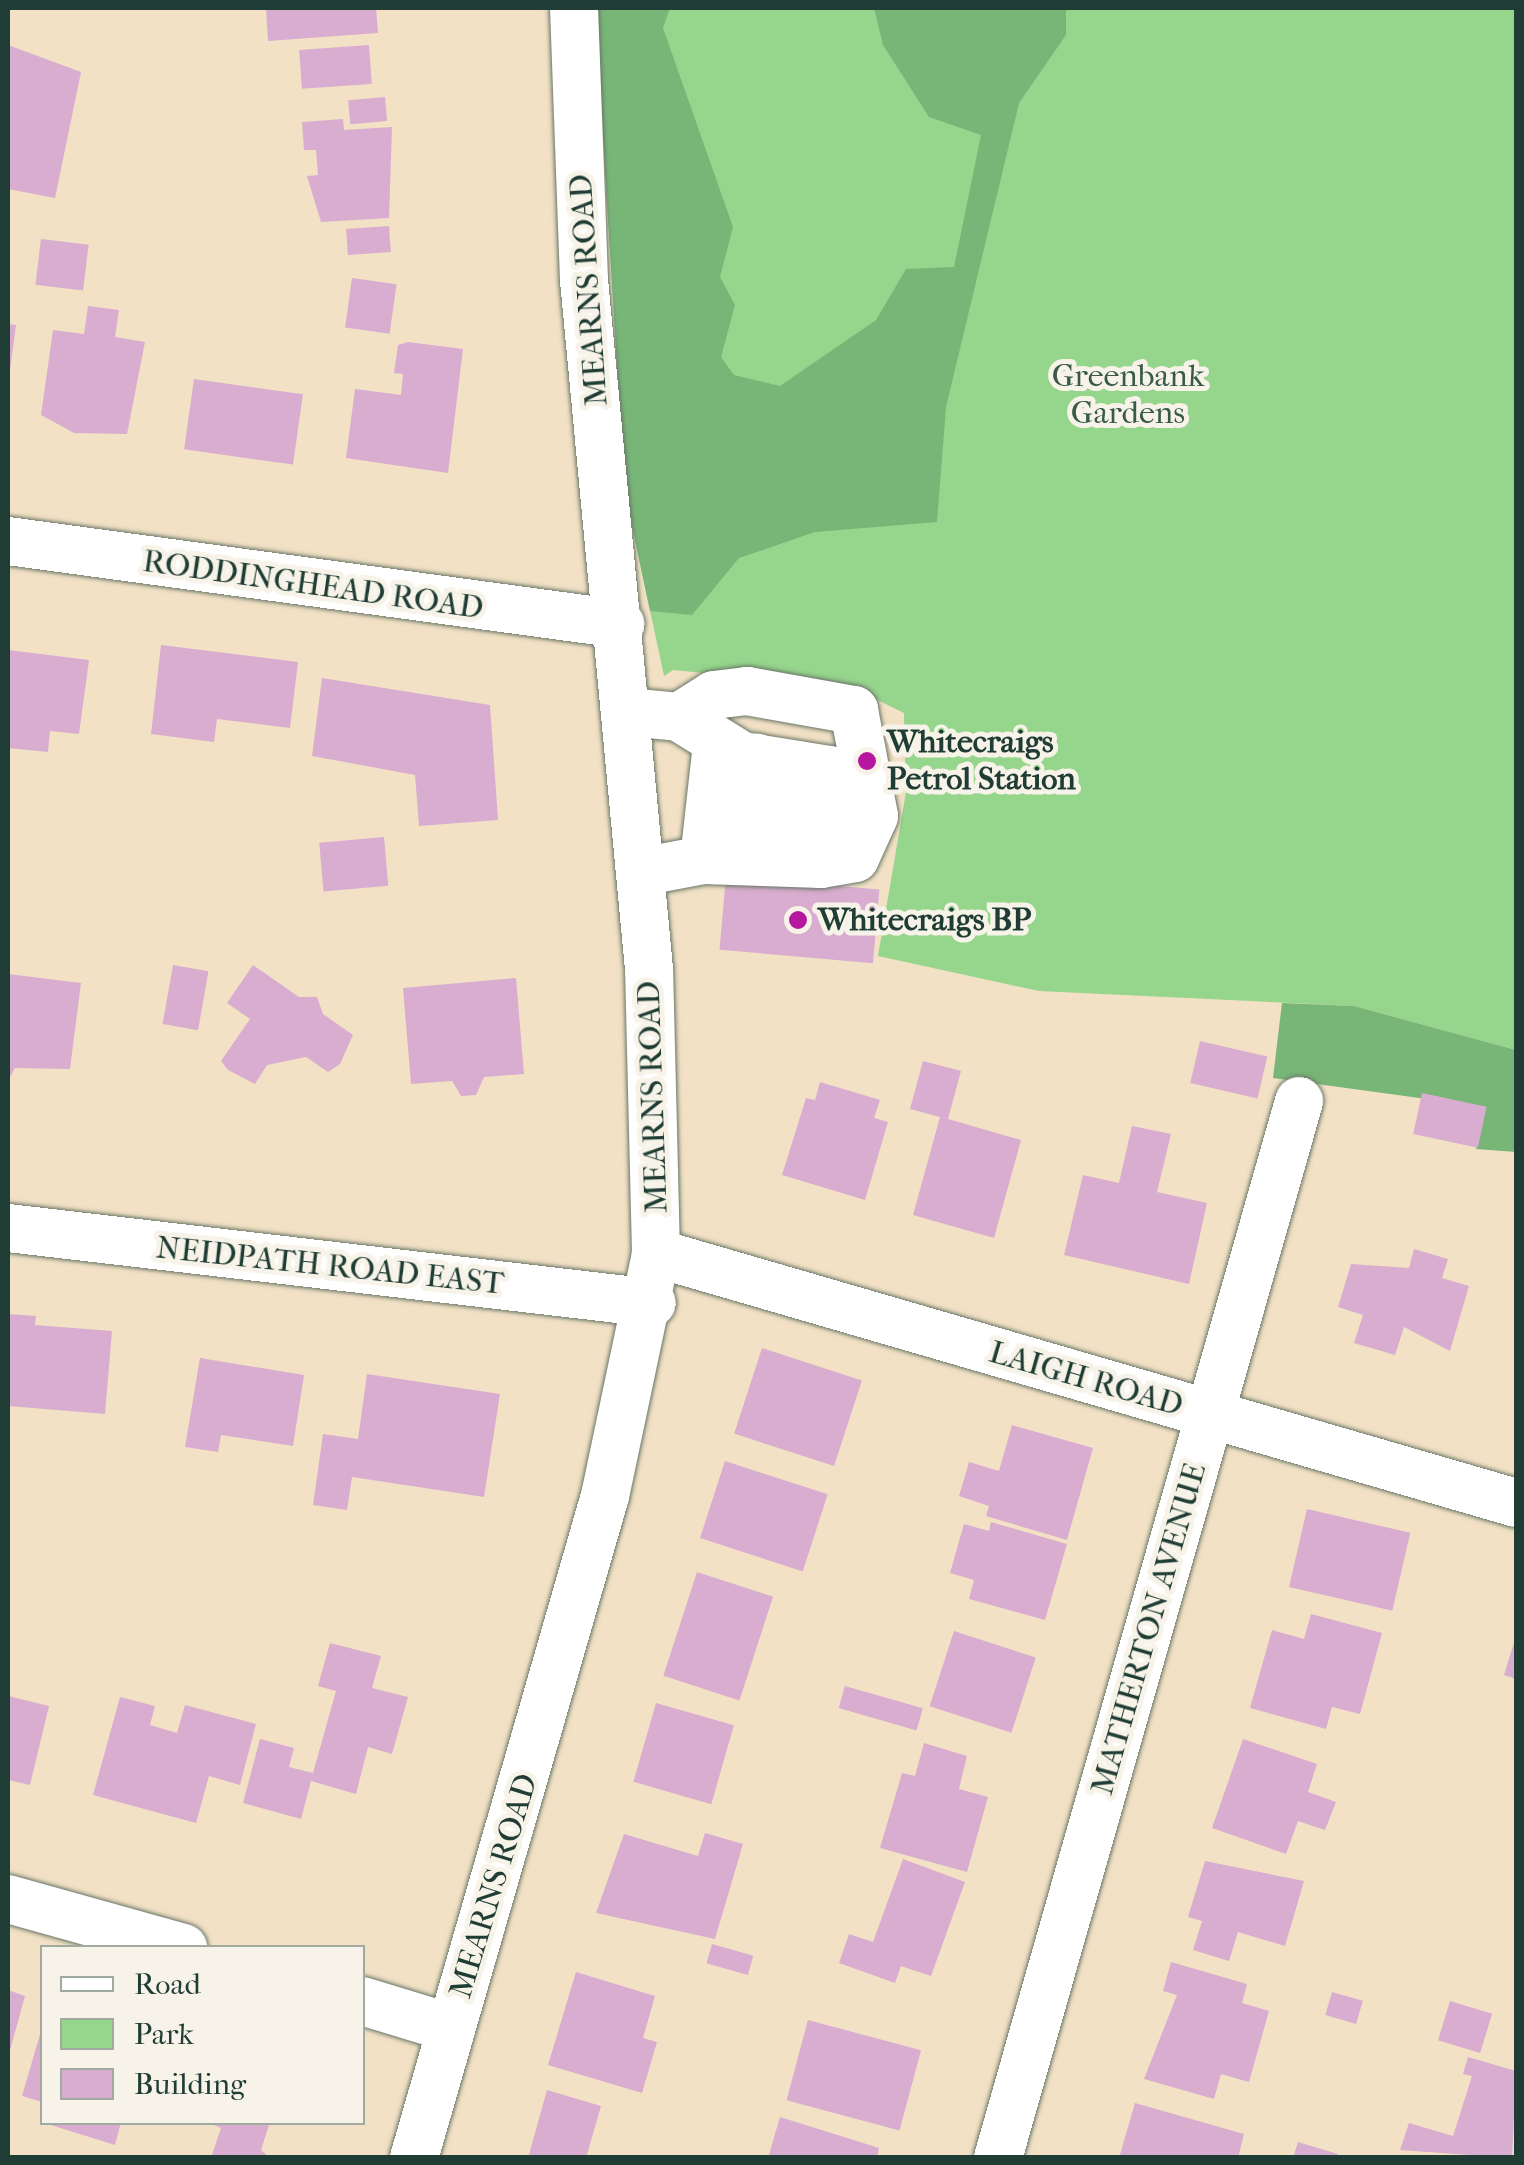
<!DOCTYPE html>
<style>
body{margin:0}
#map{position:relative;width:1524px;height:2165px;overflow:hidden;background:#f2e1c5;font-family:"IM FELL French Canon",serif}
div>[style]{position:absolute}
.green>*{inset:0;background:#95d58c}
.forest>*{inset:0;background:#78b678}
.building>*{inset:0;background:#d9adcf;transform-origin:0 0}
.roads{filter:drop-shadow(0 0 2px #697667) drop-shadow(0 0 2px #697667)}
.minor>*{height:48px;margin:-24px;padding:0 24px;transform-origin:24px;border-radius:24px;background:#fff}
.dots>*{width:28px;height:28px;translate:-50% -50%;box-sizing:border-box;border:5px solid #f7f3e8;border-radius:50%}
span{translate:-50% -50%;white-space:nowrap;text-align:center;line-height:1.15;-webkit-text-stroke:10px #f7f3e8;paint-order:stroke}
.street-label{font-size:32px;color:#1f3d34}
.park-label{font-size:32px;color:#375b46}
.poi-label{font-size:32px;color:#1f3d34;font-weight:700}
.left{translate:0 -50%;text-align:left}
.frame{position:absolute;inset:0;border:10px solid #1f3d34;pointer-events:none}
.legend{position:absolute;left:40px;top:1945px;width:325px;height:180px;box-sizing:border-box;background:#f7f3e8;border:2px solid #a1aaa0;margin:0;padding:12px 18px;list-style:none;font-size:30px;color:#1f3d34}
.legend li{display:flex;align-items:center;gap:20px;height:50px}
.legend b{width:50px;border:2px solid #a1aaa0}
</style>
<div id="map">
<div class="green">
<i style="clip-path:polygon(595px 8px,1516px 8px,1516px 1050px,1354px 1006px,1039px 991px,878px 956px,906px 792px,904px 713px,853px 688px,673px 670px,664px 676px,625px 493px)"></i>
</div>
<div class="forest">
<i style="clip-path:polygon(595px 8px,670px 8px,663px 28px,733px 227px,720px 277px,735px 305px,721px 357px,734px 375px,780px 386px,876px 320px,906px 269px,954px 267px,981px 135px,929px 117px,883px 45px,874px 8px,1066px 8px,1066px 35px,1019px 103px,946px 407px,937px 522px,815px 532px,739px 558px,692px 615px,650px 611px,625px 493px)"></i>
<i style="clip-path:polygon(1282px 1003px,1354px 1006px,1516px 1050px,1516px 1152px,1476px 1149px,1485px 1107px,1273px 1078px)"></i>
</div>
<div class="building">
<i style="clip-path:polygon(266px 8px,376px 8px,378px 33px,268px 41px)"></i>
<i style="clip-path:polygon(8px 45px,81px 72px,55px 198px,8px 189px)"></i>
<i style="left:369px;top:45px;width:39px;height:70px;rotate:86deg"></i>
<i style="left:385px;top:97px;width:24px;height:37px;rotate:85deg"></i>
<i style="clip-path:polygon(343px 119px,344px 130px,392px 127px,389px 218px,321px 222px,307px 176px,318px 175px,316px 150px,304px 150px,302px 122px)"></i>
<i style="left:389px;top:226px;width:26px;height:43px;rotate:86deg"></i>
<i style="left:41px;top:239px;width:48px;height:46px;rotate:7deg"></i>
<i style="left:352px;top:278px;width:45px;height:50px;rotate:8deg"></i>
<i style="clip-path:polygon(88px 306px,119px 310px,115px 337px,145px 342px,127px 434px,74px 433px,41px 415px,53px 330px,84px 334px)"></i>
<i style="clip-path:polygon(8px 324px,16px 325px,10px 370px,8px 370px)"></i>
<i style="clip-path:polygon(408px 342px,463px 349px,448px 473px,346px 458px,355px 389px,401px 395px,403px 374px,394px 373px,398px 345px)"></i>
<i style="left:194px;top:379px;width:110px;height:71px;rotate:8deg"></i>
<i style="clip-path:polygon(161px 645px,298px 662px,290px 728px,217px 719px,214px 742px,151px 734px)"></i>
<i style="clip-path:polygon(8px 650px,89px 660px,79px 734px,50px 731px,48px 752px,8px 748px)"></i>
<i style="clip-path:polygon(322px 678px,490px 705px,498px 820px,419px 826px,415px 775px,312px 756px)"></i>
<i style="left:384px;top:837px;width:49px;height:65px;rotate:85deg"></i>
<i style="left:726px;top:876px;width:154px;height:74px;rotate:5deg"></i>
<i style="left:173px;top:965px;width:36px;height:60px;rotate:10deg"></i>
<i style="clip-path:polygon(253px 965px,299px 997px,317px 997px,323px 1014px,353px 1035px,340px 1064px,328px 1072px,306px 1057px,267px 1065px,255px 1084px,228px 1070px,221px 1061px,250px 1019px,227px 1003px)"></i>
<i style="clip-path:polygon(8px 974px,81px 983px,70px 1069px,15px 1068px,8px 1081px)"></i>
<i style="clip-path:polygon(516px 978px,524px 1074px,484px 1077px,476px 1095px,461px 1096px,452px 1081px,411px 1084px,403px 988px)"></i>
<i style="left:1200px;top:1041px;width:69px;height:43px;rotate:13deg"></i>
<i style="clip-path:polygon(923px 1061px,961px 1071px,948px 1119px,1021px 1140px,994px 1238px,913px 1215px,940px 1117px,910px 1109px)"></i>
<i style="clip-path:polygon(820px 1082px,880px 1100px,874px 1118px,888px 1122px,865px 1200px,782px 1175px,806px 1098px,815px 1100px)"></i>
<i style="left:1422px;top:1093px;width:66px;height:42px;rotate:12deg"></i>
<i style="clip-path:polygon(1132px 1126px,1171px 1134px,1157px 1192px,1207px 1203px,1189px 1284px,1064px 1255px,1083px 1175px,1119px 1183px)"></i>
<i style="clip-path:polygon(1414px 1249px,1448px 1259px,1442px 1278px,1469px 1286px,1450px 1351px,1404px 1327px,1395px 1355px,1354px 1343px,1363px 1315px,1338px 1307px,1351px 1264px,1409px 1268px)"></i>
<i style="clip-path:polygon(8px 1314px,36px 1316px,35px 1325px,112px 1331px,105px 1414px,8px 1406px)"></i>
<i style="left:762px;top:1348px;width:105px;height:90px;rotate:18deg"></i>
<i style="clip-path:polygon(200px 1358px,304px 1375px,293px 1446px,221px 1435px,218px 1452px,185px 1447px)"></i>
<i style="clip-path:polygon(367px 1374px,500px 1394px,484px 1497px,352px 1477px,347px 1510px,313px 1505px,323px 1434px,358px 1439px)"></i>
<i style="clip-path:polygon(1012px 1425px,1093px 1448px,1067px 1540px,986px 1516px,989px 1506px,959px 1496px,969px 1462px,999px 1471px)"></i>
<i style="left:725px;top:1461px;width:108px;height:81px;rotate:18deg"></i>
<i style="left:1307px;top:1509px;width:106px;height:80px;rotate:13deg"></i>
<i style="clip-path:polygon(991px 1522px,1067px 1544px,1045px 1620px,969px 1599px,974px 1580px,950px 1573px,964px 1524px,989px 1531px)"></i>
<i style="left:697px;top:1572px;width:80px;height:109px;rotate:18deg"></i>
<i style="clip-path:polygon(1311px 1614px,1382px 1633px,1360px 1714px,1332px 1707px,1326px 1729px,1250px 1708px,1272px 1630px,1304px 1639px)"></i>
<i style="left:954px;top:1631px;width:86px;height:79px;rotate:18deg"></i>
<i style="clip-path:polygon(1516px 1636px,1516px 1679px,1504px 1675px)"></i>
<i style="clip-path:polygon(330px 1643px,381px 1656px,372px 1688px,408px 1697px,392px 1754px,368px 1747px,356px 1794px,311px 1781px,301px 1819px,243px 1803px,260px 1739px,294px 1748px,289px 1767px,313px 1773px,336px 1691px,318px 1686px)"></i>
<i style="left:845px;top:1686px;width:81px;height:23px;rotate:16deg"></i>
<i style="clip-path:polygon(8px 1696px,49px 1706px,30px 1785px,8px 1780px)"></i>
<i style="clip-path:polygon(120px 1697px,155px 1706px,150px 1725px,177px 1733px,185px 1705px,256px 1724px,240px 1785px,209px 1776px,196px 1823px,93px 1795px)"></i>
<i style="left:656px;top:1703px;width:81px;height:82px;rotate:16deg"></i>
<i style="clip-path:polygon(1243px 1739px,1317px 1764px,1308px 1792px,1336px 1802px,1325px 1830px,1298px 1821px,1286px 1854px,1212px 1828px)"></i>
<i style="clip-path:polygon(924px 1743px,967px 1756px,959px 1789px,988px 1797px,967px 1872px,880px 1848px,902px 1773px,915px 1776px)"></i>
<i style="clip-path:polygon(705px 1833px,743px 1844px,715px 1939px,596px 1913px,624px 1834px,698px 1856px)"></i>
<i style="clip-path:polygon(903px 1859px,965px 1882px,931px 1976px,901px 1966px,895px 1983px,839px 1963px,849px 1934px,873px 1942px)"></i>
<i style="clip-path:polygon(1205px 1861px,1304px 1881px,1285px 1946px,1238px 1932px,1229px 1961px,1193px 1950px,1202px 1921px,1188px 1917px)"></i>
<i style="left:712px;top:1944px;width:43px;height:20px;rotate:16deg"></i>
<i style="clip-path:polygon(1171px 1962px,1247px 1984px,1242px 2003px,1269px 2011px,1249px 2082px,1221px 2074px,1214px 2099px,1144px 2079px,1177px 1995px,1163px 1991px)"></i>
<i style="clip-path:polygon(576px 1972px,655px 1996px,643px 2038px,657px 2042px,642px 2093px,548px 2065px)"></i>
<i style="clip-path:polygon(8px 1990px,25px 1996px,9px 2054px,8px 2054px)"></i>
<i style="left:1332px;top:1992px;width:32px;height:24px;rotate:16deg"></i>
<i style="left:1450px;top:2001px;width:44px;height:41px;rotate:17deg"></i>
<i style="left:808px;top:2020px;width:117px;height:83px;rotate:15deg"></i>
<i style="clip-path:polygon(41px 2031px,42px 2031px,42px 2102px,22px 2096px)"></i>
<i style="clip-path:polygon(1468px 2057px,1516px 2071px,1512px 2158px,1400px 2150px,1409px 2123px,1453px 2136px,1472px 2076px,1463px 2074px)"></i>
<i style="clip-path:polygon(547px 2090px,601px 2106px,586px 2158px,528px 2158px)"></i>
<i style="clip-path:polygon(1135px 2103px,1244px 2134px,1238px 2158px,1119px 2158px)"></i>
<i style="clip-path:polygon(780px 2117px,879px 2148px,877px 2158px,768px 2158px)"></i>
<i style="clip-path:polygon(41px 2122px,121px 2122px,115px 2145px)"></i>
<i style="clip-path:polygon(207px 2122px,270px 2122px,261px 2150px,270px 2158px,211px 2158px,221px 2128px)"></i>
<i style="clip-path:polygon(1298px 2142px,1338px 2154px,1337px 2158px,1293px 2158px)"></i>
</div>
<div class="roads">
<div class="minor">
<i style="left:8px;top:541px;width:618px;rotate:7.72deg"></i>
<i style="left:627px;top:712px;width:52px;rotate:5.5deg"></i>
<i style="left:679px;top:717px;width:74px;rotate:31.8deg"></i>
<i style="left:742px;top:756px;width:88px;rotate:9.1deg"></i>
<i style="left:829px;top:770px;width:94px;rotate:94.9deg"></i>
<i style="left:821px;top:864px;width:117px;rotate:-178deg"></i>
<i style="left:704px;top:860px;width:65px;rotate:169.4deg"></i>
<i style="left:679px;top:717px;width:41px;rotate:-32.2deg"></i>
<i style="left:714px;top:695px;width:33px;rotate:-7deg"></i>
<i style="left:747px;top:691px;width:109px;rotate:10.1deg"></i>
<i style="left:854px;top:710px;width:108px;rotate:79.3deg"></i>
<i style="left:874px;top:816px;width:46px;rotate:114.3deg"></i>
<i style="left:855px;top:858px;width:35px;rotate:170deg"></i>
<i style="left:704px;top:860px;width:116px;rotate:-83.6deg"></i>
<i style="left:746px;top:861px;width:104px;rotate:-83.9deg"></i>
<i style="left:784px;top:862px;width:98px;rotate:-82.9deg"></i>
<i style="left:8px;top:1228px;width:648px;rotate:6.64deg"></i>
<i style="left:656px;top:1253px;width:896px;rotate:16.21deg"></i>
<i style="left:8px;top:1899px;width:182px;rotate:15.6deg"></i>
<i style="left:362px;top:2001px;width:93px;rotate:16.9deg"></i>
<i style="left:414px;top:2158px;width:689px;rotate:-73.91deg"></i>
<i style="left:605px;top:1496px;width:248px;rotate:-78.1deg"></i>
<i style="left:656px;top:1253px;width:284px;rotate:-91.4deg"></i>
<i style="left:649px;top:969px;width:692px;rotate:-95.39deg"></i>
<i style="left:584px;top:280px;width:272px;rotate:-92.1deg"></i>
<i style="left:998px;top:2158px;width:1099px;rotate:-74.1deg"></i>
</div>
</div>
<div class="dots">
<i style="left:867px;top:761px;background:#b5179e"></i>
<i style="left:798px;top:920px;background:#b5179e"></i>
</div>
<div class="street-label">
<span style="left:589px;top:290px;rotate:-94deg">MEARNS ROAD</span>
<span style="left:313px;top:585px;rotate:8deg">RODDINGHEAD ROAD</span>
<span style="left:653px;top:1097px;rotate:-92deg">MEARNS ROAD</span>
<span style="left:330px;top:1266px;rotate:6deg">NEIDPATH ROAD EAST</span>
<span style="left:1086px;top:1379px;rotate:16deg">LAIGH ROAD</span>
<span style="left:1149px;top:1629px;rotate:-74deg">MATHERTON AVENUE</span>
<span style="left:494px;top:1886px;rotate:-73deg">MEARNS ROAD</span>
</div>
<div class="park-label">
<span style="left:1128px;top:395px">Greenbank<br>Gardens</span>
</div>
<div class="poi-label">
<span class="left" style="left:887px;top:761px">Whitecraigs<br>Petrol Station</span>
<span class="left" style="left:818px;top:920px">Whitecraigs BP</span>
</div>
<div class="frame"></div>
<ul class="legend">
<li><b style="height:12px;background:#fff"></b>Road</li>
<li><b style="height:28px;background:#95d58c"></b>Park</li>
<li><b style="height:28px;background:#d9adcf"></b>Building</li>
</ul>
</div>
